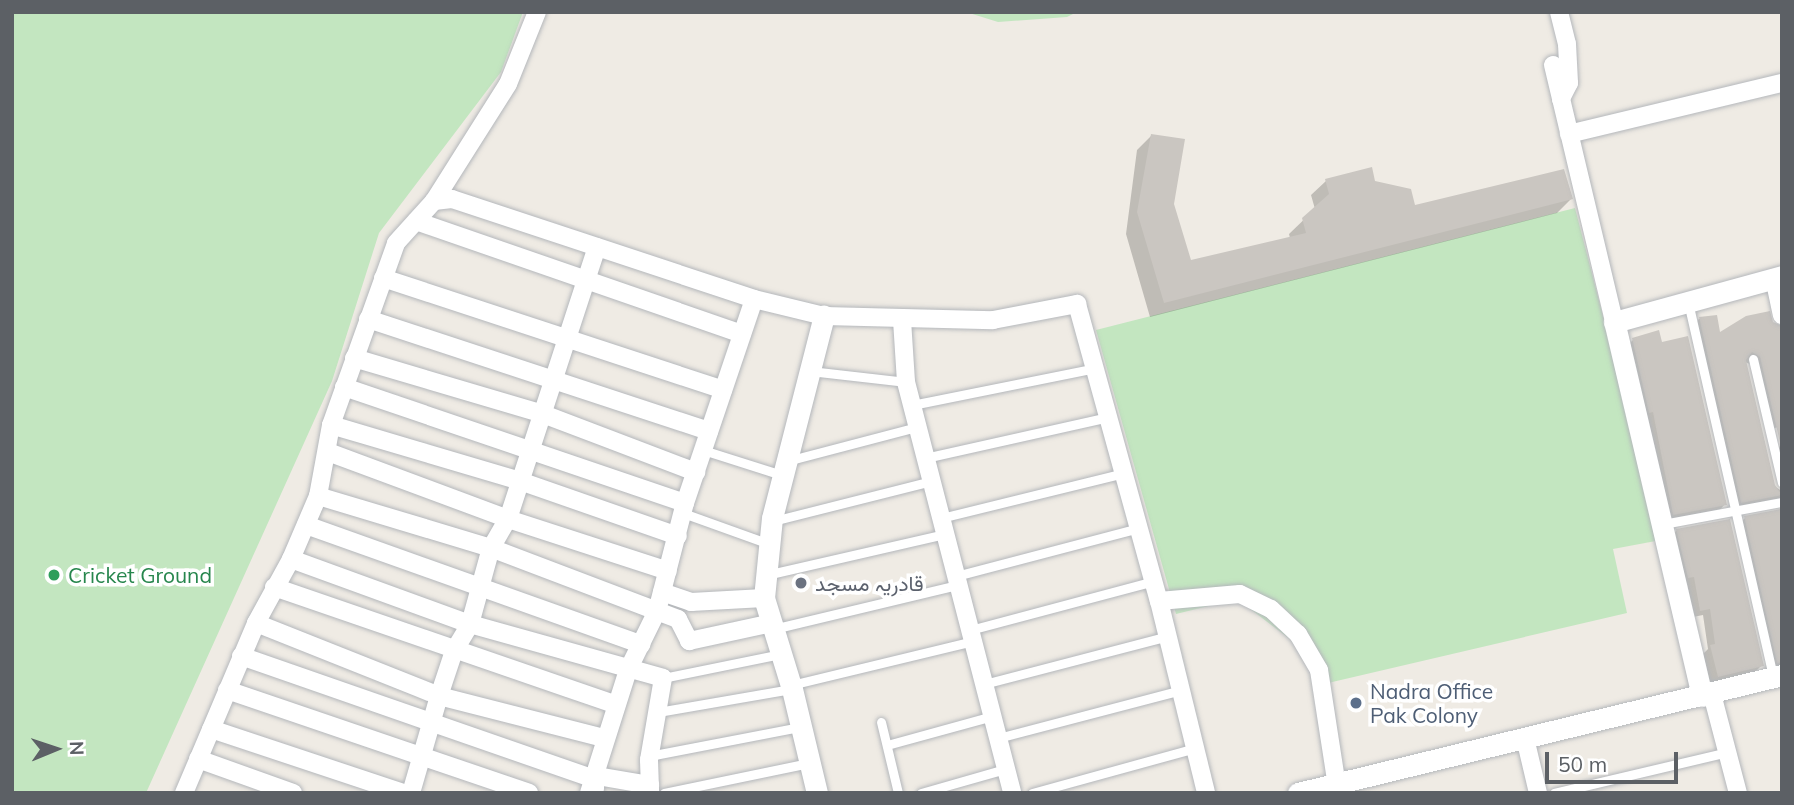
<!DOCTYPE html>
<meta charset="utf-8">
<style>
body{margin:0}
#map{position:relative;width:1794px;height:805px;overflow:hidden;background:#efebe4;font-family:Mulish,Vazirmatn,sans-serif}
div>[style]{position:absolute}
.green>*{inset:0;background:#c3e6c0}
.shadow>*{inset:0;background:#0003}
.building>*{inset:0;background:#cac6c1}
.roads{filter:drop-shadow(0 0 2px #b4b7bb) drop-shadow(0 0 2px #b4b7bb)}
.service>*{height:9px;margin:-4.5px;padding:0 4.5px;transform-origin:4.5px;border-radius:4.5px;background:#fff}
.minor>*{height:18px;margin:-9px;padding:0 9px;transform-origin:9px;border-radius:9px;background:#fff}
.tertiary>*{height:21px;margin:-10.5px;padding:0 10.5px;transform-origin:10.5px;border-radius:10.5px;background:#fff}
.dots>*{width:19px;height:19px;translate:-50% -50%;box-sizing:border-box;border:4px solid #fff;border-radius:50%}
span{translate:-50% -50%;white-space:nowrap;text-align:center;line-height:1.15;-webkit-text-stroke:7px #fff;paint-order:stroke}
.leisure-label{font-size:21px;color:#27864d}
.left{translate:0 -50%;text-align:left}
.worship-label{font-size:21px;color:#5b616d}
.service-label{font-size:21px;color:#4e5e75}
.frame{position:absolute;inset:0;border:14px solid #5c6065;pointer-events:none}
.north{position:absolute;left:21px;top:714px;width:70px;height:70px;-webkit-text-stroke:5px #fff;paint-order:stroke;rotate:88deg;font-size:19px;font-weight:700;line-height:28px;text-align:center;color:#5c6065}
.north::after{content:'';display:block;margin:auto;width:24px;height:32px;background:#5c6065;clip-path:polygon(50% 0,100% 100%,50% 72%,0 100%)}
.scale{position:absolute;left:1545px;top:752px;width:133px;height:32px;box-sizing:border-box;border:4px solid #5c6065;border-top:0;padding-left:9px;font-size:21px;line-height:24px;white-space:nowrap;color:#5c6065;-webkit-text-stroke:5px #fff;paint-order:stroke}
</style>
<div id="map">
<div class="green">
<i style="clip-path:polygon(12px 12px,523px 12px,501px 72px,379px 233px,332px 381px,146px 793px,12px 793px)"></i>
<i style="clip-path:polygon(966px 12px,1077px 12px,1067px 17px,998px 22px)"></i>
<i style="clip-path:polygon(1575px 208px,1661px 540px,1613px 549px,1627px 613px,1328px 683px,1291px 640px,1237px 599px,1176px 614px,1096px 330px)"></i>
</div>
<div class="shadow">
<i style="clip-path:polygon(1151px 136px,1190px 262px,1290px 238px,1289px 234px,1315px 209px,1311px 195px,1326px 181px,1374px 182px,1414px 207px,1571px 199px,1557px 213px,1150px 317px,1126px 234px,1137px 150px)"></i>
<i style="clip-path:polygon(1768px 313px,1782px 426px,1768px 430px,1752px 365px,1745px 362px,1774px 486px,1782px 491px,1782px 508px,1773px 502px,1733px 509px,1692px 327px,1699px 319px,1715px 317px,1719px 335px)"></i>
<i style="clip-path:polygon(1633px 340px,1725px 504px,1718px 512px,1666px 521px,1626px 347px)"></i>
<i style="clip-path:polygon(1781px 445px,1782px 445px,1782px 491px,1773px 453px)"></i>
<i style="clip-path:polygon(1782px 509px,1782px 674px,1770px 670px,1737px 526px,1745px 518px)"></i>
<i style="clip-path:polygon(1677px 530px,1762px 665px,1754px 673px,1710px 683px,1703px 654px,1708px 649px,1703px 615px,1693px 617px,1687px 583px,1681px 585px,1670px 538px)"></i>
</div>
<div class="building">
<i style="clip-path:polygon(1151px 134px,1185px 139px,1174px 204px,1191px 260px,1306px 233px,1302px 218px,1329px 194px,1325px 179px,1372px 167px,1375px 181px,1411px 189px,1415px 205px,1564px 169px,1573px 199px,1164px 303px,1137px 212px)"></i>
<i style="clip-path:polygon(1770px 311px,1773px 322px,1782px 326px,1782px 451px,1760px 357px,1752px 352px,1746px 360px,1775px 485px,1782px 495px,1741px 503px,1699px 317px,1717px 315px,1720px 332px,1746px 316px)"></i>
<i style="clip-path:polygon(1659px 330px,1662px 342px,1688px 336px,1727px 505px,1673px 515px,1653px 412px,1649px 413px,1632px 338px)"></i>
<i style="clip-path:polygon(1782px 509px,1782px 662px,1777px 663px,1744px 516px)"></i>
<i style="clip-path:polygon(1730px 519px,1764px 666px,1718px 677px,1710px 645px,1715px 644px,1710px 609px,1700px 611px,1694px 577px,1688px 578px,1676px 529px)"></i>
</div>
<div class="roads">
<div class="service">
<i style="left:1688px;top:302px;width:384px;rotate:77.2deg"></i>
<i style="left:1753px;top:359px;width:127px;rotate:76.8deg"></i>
<i style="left:810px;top:371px;width:97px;rotate:6.5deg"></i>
<i style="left:912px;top:405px;width:187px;rotate:-11.4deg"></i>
<i style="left:703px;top:450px;width:83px;rotate:17.6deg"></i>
<i style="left:925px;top:458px;width:188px;rotate:-12.6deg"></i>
<i style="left:787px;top:461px;width:134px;rotate:-14.7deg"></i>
<i style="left:683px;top:513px;width:91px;rotate:19.8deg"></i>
<i style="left:941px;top:518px;width:188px;rotate:-13.8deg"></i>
<i style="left:773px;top:521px;width:163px;rotate:-14.2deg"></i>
<i style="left:1663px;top:524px;width:121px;rotate:-10.5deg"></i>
<i style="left:766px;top:575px;width:184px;rotate:-12.9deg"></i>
<i style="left:956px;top:576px;width:189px;rotate:-14.7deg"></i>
<i style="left:773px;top:629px;width:190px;rotate:-13.4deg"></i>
<i style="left:970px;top:630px;width:190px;rotate:-14.9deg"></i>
<i style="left:663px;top:678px;width:120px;rotate:-11.5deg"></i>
<i style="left:984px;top:684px;width:190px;rotate:-14.6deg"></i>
<i style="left:791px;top:685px;width:187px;rotate:-13.6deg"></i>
<i style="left:658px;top:712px;width:135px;rotate:-9.8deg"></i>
<i style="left:881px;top:722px;width:73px;rotate:76.5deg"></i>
<i style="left:998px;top:738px;width:189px;rotate:-14.7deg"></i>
<i style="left:887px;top:745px;width:109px;rotate:-15.4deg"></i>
<i style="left:649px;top:756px;width:154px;rotate:-10.9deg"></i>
<i style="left:664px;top:793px;width:148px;rotate:-11.7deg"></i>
<i style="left:921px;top:793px;width:87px;rotate:-15.9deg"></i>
<i style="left:1032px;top:793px;width:169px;rotate:-15.4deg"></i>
<i style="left:1554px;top:793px;width:178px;rotate:-13.3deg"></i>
</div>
<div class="minor">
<i style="left:1559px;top:12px;width:33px;rotate:76deg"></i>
<i style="left:1567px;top:44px;width:39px;rotate:87deg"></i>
<i style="left:1569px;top:83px;width:18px;rotate:117deg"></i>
<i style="left:1553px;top:65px;width:264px;rotate:76.6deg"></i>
<i style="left:1569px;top:134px;width:219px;rotate:-13.5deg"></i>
<i style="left:434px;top:201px;width:138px;rotate:-57.7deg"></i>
<i style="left:508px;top:84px;width:78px;rotate:-68.1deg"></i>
<i style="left:416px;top:221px;width:345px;rotate:19.1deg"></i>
<i style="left:383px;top:278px;width:358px;rotate:18.2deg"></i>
<i style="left:1774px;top:278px;width:38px;rotate:78deg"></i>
<i style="left:368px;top:319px;width:359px;rotate:18.2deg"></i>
<i style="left:902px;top:320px;width:62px;rotate:86.3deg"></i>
<i style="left:906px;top:382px;width:424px;rotate:75.5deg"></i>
<i style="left:354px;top:358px;width:197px;rotate:16.5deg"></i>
<i style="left:543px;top:414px;width:164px;rotate:20.8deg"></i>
<i style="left:344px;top:387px;width:360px;rotate:18.8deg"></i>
<i style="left:331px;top:425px;width:197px;rotate:16.5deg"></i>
<i style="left:520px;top:481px;width:167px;rotate:19.2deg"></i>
<i style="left:328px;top:452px;width:192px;rotate:20.4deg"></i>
<i style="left:508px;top:519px;width:168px;rotate:18deg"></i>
<i style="left:318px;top:496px;width:181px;rotate:16.7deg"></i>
<i style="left:491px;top:548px;width:200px;rotate:20.8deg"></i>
<i style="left:678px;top:619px;width:25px;rotate:63deg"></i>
<i style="left:689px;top:641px;width:85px;rotate:-12.2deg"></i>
<i style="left:306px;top:525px;width:356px;rotate:19.6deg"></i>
<i style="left:291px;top:559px;width:190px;rotate:20deg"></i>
<i style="left:470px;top:624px;width:200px;rotate:15.6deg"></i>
<i style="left:663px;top:678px;width:83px;rotate:99.7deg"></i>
<i style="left:649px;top:760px;width:33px;rotate:88deg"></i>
<i style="left:274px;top:587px;width:362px;rotate:19deg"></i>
<i style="left:662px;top:592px;width:31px;rotate:19deg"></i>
<i style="left:691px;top:602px;width:73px;rotate:-3.1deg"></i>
<i style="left:1159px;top:601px;width:81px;rotate:-4.9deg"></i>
<i style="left:1240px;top:594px;width:34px;rotate:26deg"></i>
<i style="left:1271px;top:609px;width:37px;rotate:43deg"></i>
<i style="left:1298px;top:634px;width:42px;rotate:59.7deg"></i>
<i style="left:1319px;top:670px;width:124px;rotate:81.2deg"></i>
<i style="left:256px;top:623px;width:197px;rotate:21.7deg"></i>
<i style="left:439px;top:696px;width:170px;rotate:14.3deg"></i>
<i style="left:241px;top:656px;width:375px;rotate:19.2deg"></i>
<i style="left:595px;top:779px;width:10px;rotate:90deg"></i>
<i style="left:227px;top:690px;width:319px;rotate:18.8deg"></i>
<i style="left:1712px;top:694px;width:102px;rotate:75.3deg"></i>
<i style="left:211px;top:729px;width:202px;rotate:18.4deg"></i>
<i style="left:1525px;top:738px;width:57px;rotate:76.7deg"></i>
<i style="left:198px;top:759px;width:101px;rotate:19.7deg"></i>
<i style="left:597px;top:776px;width:54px;rotate:9.6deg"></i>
<i style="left:184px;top:793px;width:185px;rotate:-67deg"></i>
<i style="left:256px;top:623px;width:73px;rotate:-61.3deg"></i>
<i style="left:291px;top:559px;width:69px;rotate:-66.8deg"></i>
<i style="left:318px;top:496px;width:72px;rotate:-79.6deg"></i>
<i style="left:331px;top:425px;width:193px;rotate:-70.3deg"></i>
<i style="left:396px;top:243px;width:57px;rotate:-47.9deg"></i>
<i style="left:434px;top:201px;width:18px;rotate:-6deg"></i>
<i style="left:452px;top:199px;width:318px;rotate:18.3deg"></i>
<i style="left:754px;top:299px;width:72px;rotate:13.7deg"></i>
<i style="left:824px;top:316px;width:169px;rotate:1.4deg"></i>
<i style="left:993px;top:320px;width:86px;rotate:-10.8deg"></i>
<i style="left:1077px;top:304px;width:308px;rotate:74.6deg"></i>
<i style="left:1159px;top:601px;width:198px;rotate:76.2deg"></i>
<i style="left:411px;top:793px;width:101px;rotate:-73.9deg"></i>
<i style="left:439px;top:696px;width:47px;rotate:-71.6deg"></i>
<i style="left:454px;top:651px;width:31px;rotate:-59deg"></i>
<i style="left:470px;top:624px;width:79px;rotate:-74.6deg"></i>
<i style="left:491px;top:548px;width:34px;rotate:-60deg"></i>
<i style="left:508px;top:519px;width:286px;rotate:-71.9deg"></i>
<i style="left:589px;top:793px;width:129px;rotate:-72.4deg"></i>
<i style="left:628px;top:670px;width:66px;rotate:-63.8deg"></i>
<i style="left:657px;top:611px;width:112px;rotate:-75.5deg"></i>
<i style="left:685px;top:503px;width:215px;rotate:-71.3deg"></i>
</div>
<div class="tertiary">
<i style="left:1702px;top:696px;width:384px;rotate:-103.2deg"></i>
<i style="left:1614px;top:322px;width:174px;rotate:-15.3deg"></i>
<i style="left:817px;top:793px;width:107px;rotate:-103.5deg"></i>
<i style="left:792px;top:689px;width:95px;rotate:-107.1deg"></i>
<i style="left:764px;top:598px;width:80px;rotate:-84.3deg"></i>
<i style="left:772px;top:518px;width:209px;rotate:-75.6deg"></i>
<i style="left:1298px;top:793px;width:498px;rotate:-13.7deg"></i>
</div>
</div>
<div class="dots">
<i style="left:54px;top:575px;background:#2e9e5b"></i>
<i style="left:801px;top:583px;background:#6b7280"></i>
<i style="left:1356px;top:703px;background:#5c6f8a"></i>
</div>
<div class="leisure-label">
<span class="left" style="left:68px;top:575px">Cricket Ground</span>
</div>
<div class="worship-label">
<span class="left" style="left:815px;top:583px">قادریہ مسجد</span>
</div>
<div class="service-label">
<span class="left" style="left:1370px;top:703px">Nadra Office<br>Pak Colony</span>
</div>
<div class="frame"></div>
<div class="north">N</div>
<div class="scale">50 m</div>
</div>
